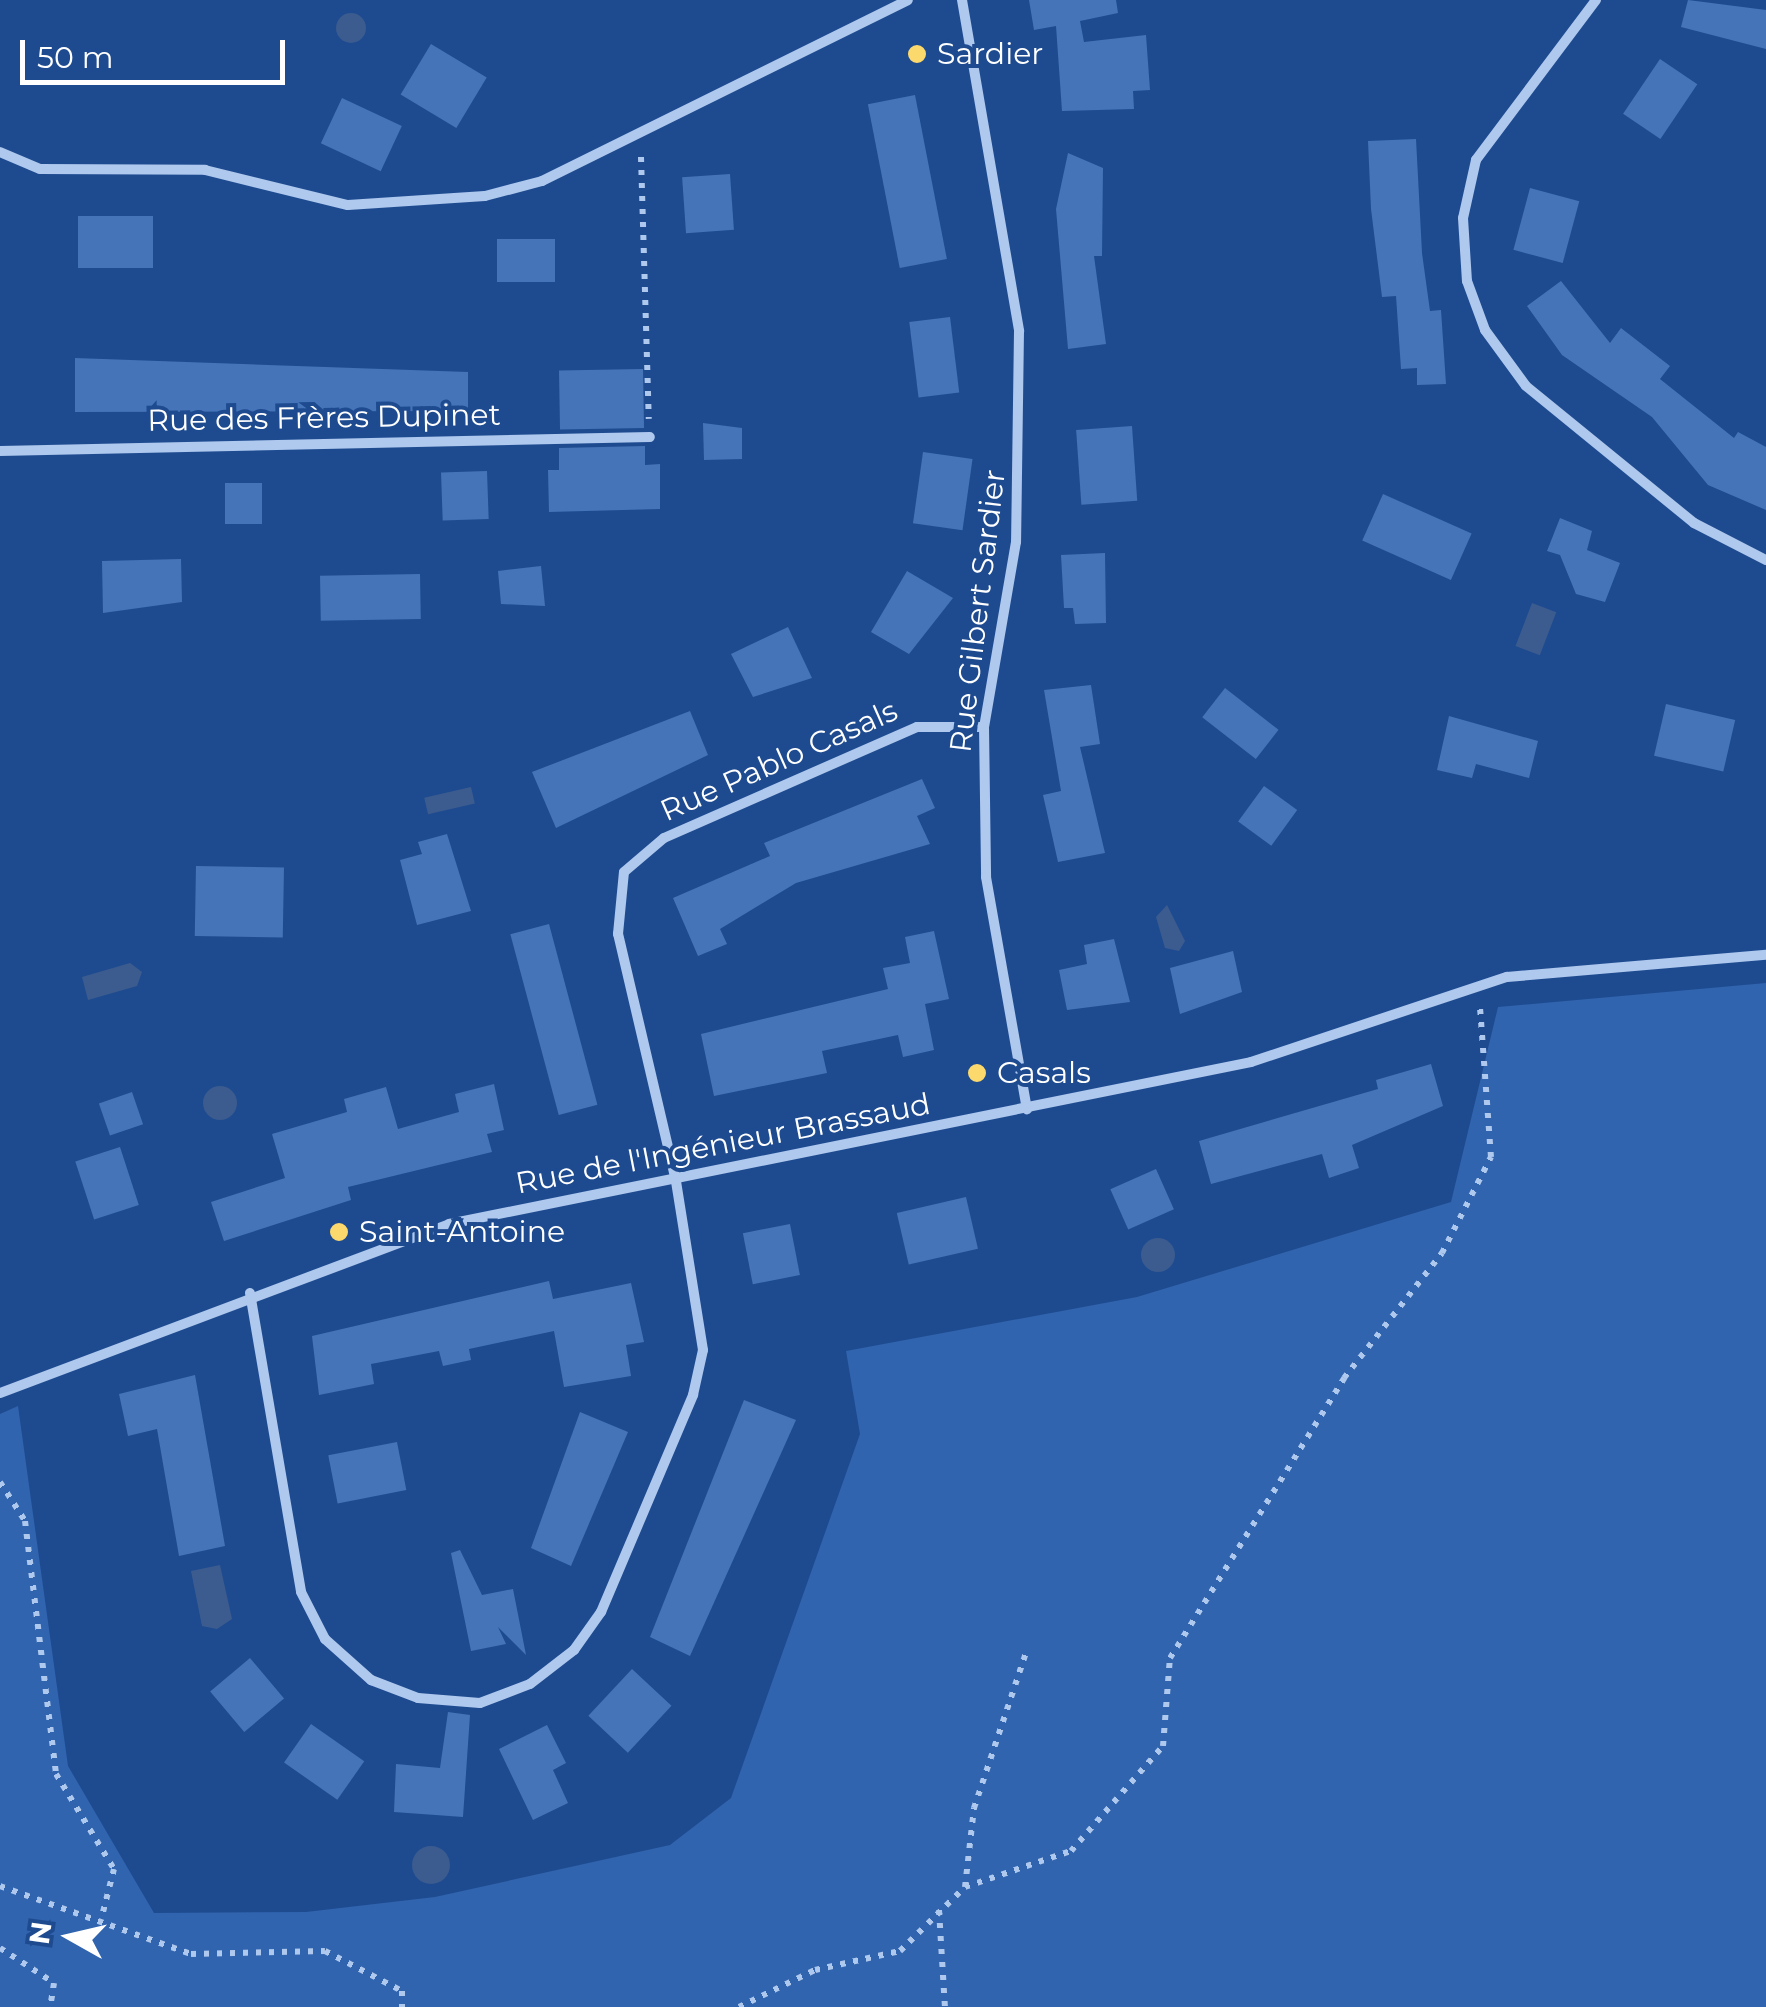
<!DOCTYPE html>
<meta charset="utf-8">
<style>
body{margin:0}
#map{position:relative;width:1766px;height:2007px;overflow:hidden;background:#1e4b90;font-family:Montserrat,sans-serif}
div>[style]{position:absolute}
.green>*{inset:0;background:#3164ae}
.water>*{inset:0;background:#3c5c8f;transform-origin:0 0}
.round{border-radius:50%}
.building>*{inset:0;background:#4674b8;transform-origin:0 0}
.path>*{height:6px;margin-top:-3px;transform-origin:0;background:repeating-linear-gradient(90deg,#aec8ee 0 5px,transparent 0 13px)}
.street>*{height:10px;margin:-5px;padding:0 5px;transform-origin:5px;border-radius:5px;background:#aec8ee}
.dots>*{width:28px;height:28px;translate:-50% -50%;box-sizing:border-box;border:5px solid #1e4b90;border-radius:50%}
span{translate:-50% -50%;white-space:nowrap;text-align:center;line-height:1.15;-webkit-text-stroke:8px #1e4b90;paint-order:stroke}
.poi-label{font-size:30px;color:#fff}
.left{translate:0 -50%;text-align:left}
.street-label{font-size:30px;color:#fff}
.north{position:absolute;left:20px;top:1887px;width:100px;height:100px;-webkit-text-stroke:8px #1e4b90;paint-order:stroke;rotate:278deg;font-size:28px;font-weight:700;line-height:40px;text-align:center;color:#fff}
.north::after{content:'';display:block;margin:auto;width:35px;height:45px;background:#fff;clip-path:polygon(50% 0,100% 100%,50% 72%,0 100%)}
.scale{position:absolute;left:20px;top:40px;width:265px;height:45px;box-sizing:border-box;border:5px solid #fff;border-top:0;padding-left:12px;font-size:30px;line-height:35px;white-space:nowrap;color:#fff;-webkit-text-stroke:8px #1e4b90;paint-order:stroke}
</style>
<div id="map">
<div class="green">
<i style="clip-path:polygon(1766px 983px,1766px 2007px,0 2007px,0 1414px,18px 1406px,68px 1766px,154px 1913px,306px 1912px,435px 1897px,670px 1845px,731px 1798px,860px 1434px,846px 1351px,1137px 1297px,1451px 1202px,1498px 1007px)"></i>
</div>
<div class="water">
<i class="round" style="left:336px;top:13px;width:30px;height:30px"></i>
<i style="left:1532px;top:603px;width:26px;height:46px;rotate:21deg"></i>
<i style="left:471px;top:787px;width:17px;height:48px;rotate:77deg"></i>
<i style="clip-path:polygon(1167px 905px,1185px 941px,1179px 951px,1165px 948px,1156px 917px)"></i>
<i style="clip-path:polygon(130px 963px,142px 972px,137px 986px,88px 1000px,82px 977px)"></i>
<i class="round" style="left:203px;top:1086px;width:34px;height:34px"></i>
<i class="round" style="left:1141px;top:1238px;width:34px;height:34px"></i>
<i style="clip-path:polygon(220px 1565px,232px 1619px,217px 1629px,202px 1626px,191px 1571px)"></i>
<i class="round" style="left:412px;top:1846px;width:38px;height:38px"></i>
</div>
<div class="building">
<i style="clip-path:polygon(1029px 0,1116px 0,1118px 13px,1080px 21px,1084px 42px,1146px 35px,1150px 90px,1133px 91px,1134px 109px,1062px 111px,1056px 26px,1034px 30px)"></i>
<i style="clip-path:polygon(1688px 0,1766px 10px,1766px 49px,1681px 27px)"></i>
<i style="left:431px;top:44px;width:65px;height:59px;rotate:31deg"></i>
<i style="left:1660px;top:59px;width:45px;height:66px;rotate:34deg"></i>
<i style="left:915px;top:95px;width:167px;height:48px;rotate:79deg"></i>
<i style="left:342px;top:98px;width:66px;height:50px;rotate:25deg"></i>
<i style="clip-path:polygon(1416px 139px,1422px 253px,1430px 311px,1441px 310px,1446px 384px,1417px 385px,1417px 368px,1401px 369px,1396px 296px,1382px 297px,1371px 209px,1368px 141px)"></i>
<i style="clip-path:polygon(1068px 153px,1103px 168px,1102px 256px,1094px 256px,1106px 344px,1068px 349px,1056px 209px)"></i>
<i style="left:730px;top:174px;width:56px;height:48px;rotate:86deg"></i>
<i style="left:1530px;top:188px;width:51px;height:64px;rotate:15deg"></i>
<i style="left:78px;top:216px;width:75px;height:52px"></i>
<i style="left:497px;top:239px;width:58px;height:43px"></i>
<i style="clip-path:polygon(1561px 281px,1610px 343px,1621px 328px,1670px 366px,1660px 379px,1734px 438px,1738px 432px,1766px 447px,1766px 510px,1708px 485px,1652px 417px,1562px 355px,1527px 306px)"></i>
<i style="left:950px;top:317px;width:76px;height:41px;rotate:83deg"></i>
<i style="clip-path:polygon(75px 358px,468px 372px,468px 411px,75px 412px)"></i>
<i style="left:643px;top:369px;width:59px;height:84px;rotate:89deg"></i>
<i style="clip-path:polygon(703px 423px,742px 428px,742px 459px,704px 460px)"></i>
<i style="left:1132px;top:426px;width:75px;height:56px;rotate:86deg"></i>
<i style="clip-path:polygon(645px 446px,645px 465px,660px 464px,660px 509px,549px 512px,548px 470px,559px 470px,559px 448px)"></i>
<i style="left:923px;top:452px;width:50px;height:72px;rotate:8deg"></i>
<i style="left:487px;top:471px;width:48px;height:46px;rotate:88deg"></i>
<i style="left:225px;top:483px;width:37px;height:41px"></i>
<i style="left:1383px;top:494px;width:97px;height:51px;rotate:24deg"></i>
<i style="clip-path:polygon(1560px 518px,1592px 531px,1587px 550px,1620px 563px,1605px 602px,1576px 594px,1560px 555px,1547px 551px)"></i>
<i style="clip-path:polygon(1105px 553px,1106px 623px,1075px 624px,1073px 608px,1064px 608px,1061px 555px)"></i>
<i style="clip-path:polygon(181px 559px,182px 602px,103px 613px,102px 561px)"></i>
<i style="clip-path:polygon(541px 566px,545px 606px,501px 604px,498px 571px)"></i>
<i style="clip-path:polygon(907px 571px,953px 598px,909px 654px,871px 632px)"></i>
<i style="left:420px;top:574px;width:45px;height:100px;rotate:89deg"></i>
<i style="clip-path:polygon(788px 627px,812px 678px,753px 697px,731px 654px)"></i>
<i style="clip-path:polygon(1091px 685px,1100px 744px,1080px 747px,1105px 853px,1058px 862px,1043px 795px,1061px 791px,1044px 690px)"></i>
<i style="left:1225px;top:688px;width:68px;height:37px;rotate:38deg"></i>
<i style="left:1666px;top:704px;width:71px;height:53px;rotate:13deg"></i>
<i style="clip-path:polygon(690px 711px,708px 755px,556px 828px,532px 772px)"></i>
<i style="clip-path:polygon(1449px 716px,1538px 741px,1529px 778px,1476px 764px,1472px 778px,1437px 770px)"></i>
<i style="clip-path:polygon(922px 779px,935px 808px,917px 816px,930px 844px,796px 883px,720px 929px,727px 944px,698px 956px,673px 898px,770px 856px,764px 843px)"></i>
<i style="left:1264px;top:786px;width:41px;height:44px;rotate:36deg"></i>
<i style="clip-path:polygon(447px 834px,471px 911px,417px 925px,400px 860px,422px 854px,418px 842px)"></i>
<i style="left:196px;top:866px;width:88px;height:70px;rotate:1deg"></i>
<i style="left:549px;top:924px;width:187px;height:40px;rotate:75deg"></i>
<i style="clip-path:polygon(934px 931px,949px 999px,925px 1004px,934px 1050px,903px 1057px,898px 1035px,822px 1051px,827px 1073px,714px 1096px,701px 1034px,888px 989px,883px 968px,910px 963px,905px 937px)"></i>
<i style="clip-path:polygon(1114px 939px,1130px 1002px,1067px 1010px,1059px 970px,1087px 964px,1084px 945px)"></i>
<i style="clip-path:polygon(1233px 951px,1242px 992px,1180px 1014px,1170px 968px)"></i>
<i style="clip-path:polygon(1431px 1064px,1443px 1106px,1352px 1145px,1359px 1168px,1329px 1178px,1322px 1154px,1211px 1184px,1199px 1141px,1378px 1089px,1376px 1080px)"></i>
<i style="clip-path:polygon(494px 1084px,504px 1130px,487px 1134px,492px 1152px,348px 1187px,351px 1200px,224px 1241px,211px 1202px,285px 1178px,272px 1134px,347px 1112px,344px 1099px,386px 1087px,398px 1129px,459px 1112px,455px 1094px)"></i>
<i style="left:132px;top:1092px;width:34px;height:35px;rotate:71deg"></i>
<i style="left:120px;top:1147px;width:61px;height:47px;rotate:72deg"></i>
<i style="left:1156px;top:1169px;width:44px;height:50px;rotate:66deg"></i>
<i style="left:966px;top:1197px;width:53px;height:71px;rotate:77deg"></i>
<i style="left:790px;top:1224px;width:52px;height:48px;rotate:79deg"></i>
<i style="clip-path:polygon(549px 1281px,553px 1299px,631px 1283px,644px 1342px,626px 1345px,631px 1376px,564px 1387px,554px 1331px,469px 1349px,471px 1360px,443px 1366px,439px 1351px,371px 1364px,374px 1384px,319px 1395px,312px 1336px)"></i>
<i style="clip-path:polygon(195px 1375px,225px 1546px,179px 1556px,157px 1429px,128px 1436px,119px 1394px)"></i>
<i style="clip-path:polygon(744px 1400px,796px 1420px,690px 1656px,650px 1637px)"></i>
<i style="clip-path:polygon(580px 1412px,628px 1432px,571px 1566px,531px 1548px)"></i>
<i style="left:397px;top:1442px;width:49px;height:70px;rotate:79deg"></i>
<i style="clip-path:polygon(460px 1550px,482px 1595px,513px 1589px,526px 1655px,498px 1627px,506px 1644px,471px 1651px,451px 1553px)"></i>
<i style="left:250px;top:1658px;width:53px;height:52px;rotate:50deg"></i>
<i style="left:632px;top:1669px;width:54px;height:64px;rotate:43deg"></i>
<i style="clip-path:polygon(448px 1712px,470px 1715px,463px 1817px,394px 1812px,396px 1764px,440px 1768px)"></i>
<i style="left:311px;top:1724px;width:65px;height:47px;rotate:35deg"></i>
<i style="clip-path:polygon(547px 1725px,566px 1763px,553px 1770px,568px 1803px,533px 1820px,499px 1749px)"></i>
</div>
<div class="path">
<i style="left:641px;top:157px;width:262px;rotate:88.3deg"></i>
<i style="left:0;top:1482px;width:46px;rotate:57.3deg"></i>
<i style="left:25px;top:1521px;width:255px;rotate:83deg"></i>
<i style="left:56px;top:1774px;width:111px;rotate:58.6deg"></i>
<i style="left:114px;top:1869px;width:53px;rotate:104.3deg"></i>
<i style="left:0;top:1886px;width:203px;rotate:19.6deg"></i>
<i style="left:191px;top:1954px;width:134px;rotate:-1.3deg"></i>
<i style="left:325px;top:1951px;width:87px;rotate:27.5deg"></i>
<i style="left:402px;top:1991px;width:16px;rotate:90deg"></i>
<i style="left:965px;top:1887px;width:80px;rotate:-83.5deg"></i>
<i style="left:974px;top:1808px;width:167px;rotate:-71.5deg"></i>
<i style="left:939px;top:1910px;width:97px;rotate:86.5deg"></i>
<i style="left:0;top:1948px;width:64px;rotate:32.9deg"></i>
<i style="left:54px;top:1983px;width:24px;rotate:99deg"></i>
<i style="left:739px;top:2007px;width:85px;rotate:-26deg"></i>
<i style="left:815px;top:1970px;width:87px;rotate:-12.6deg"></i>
<i style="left:900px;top:1951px;width:91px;rotate:-44.6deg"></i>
<i style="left:965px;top:1887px;width:112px;rotate:-18.8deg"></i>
<i style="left:1071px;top:1851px;width:140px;rotate:-48.8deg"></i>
<i style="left:1163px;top:1746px;width:88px;rotate:-85.5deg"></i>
<i style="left:1170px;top:1658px;width:330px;rotate:-58.1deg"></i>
<i style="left:1344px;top:1378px;width:159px;rotate:-51.9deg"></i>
<i style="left:1442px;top:1253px;width:108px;rotate:-63deg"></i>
<i style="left:1491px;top:1157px;width:150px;rotate:-94.2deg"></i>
</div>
<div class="street">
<i style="left:962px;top:0;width:336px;rotate:80.2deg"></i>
<i style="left:1019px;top:331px;width:211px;rotate:90.8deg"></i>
<i style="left:1016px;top:542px;width:188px;rotate:99.8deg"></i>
<i style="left:984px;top:727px;width:150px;rotate:89.2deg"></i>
<i style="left:986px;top:877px;width:236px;rotate:80deg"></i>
<i style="left:1596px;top:0;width:200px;rotate:126.9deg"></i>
<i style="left:1476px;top:160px;width:59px;rotate:102.6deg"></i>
<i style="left:1463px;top:218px;width:63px;rotate:86.4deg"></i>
<i style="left:1467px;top:281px;width:52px;rotate:69.8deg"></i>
<i style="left:1485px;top:330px;width:69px;rotate:53.8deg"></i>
<i style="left:1526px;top:386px;width:217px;rotate:39.2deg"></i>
<i style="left:1694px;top:523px;width:81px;rotate:27.2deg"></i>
<i style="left:0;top:152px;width:43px;rotate:23deg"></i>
<i style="left:40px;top:169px;width:165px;rotate:0.3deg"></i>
<i style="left:205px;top:170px;width:147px;rotate:13.8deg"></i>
<i style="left:348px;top:205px;width:137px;rotate:-3.8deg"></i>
<i style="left:485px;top:196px;width:59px;rotate:-14.7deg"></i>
<i style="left:542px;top:181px;width:408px;rotate:-26.3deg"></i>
<i style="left:0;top:451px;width:650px;rotate:-1.23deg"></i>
<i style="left:250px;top:1293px;width:303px;rotate:80.3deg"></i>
<i style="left:301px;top:1592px;width:53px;rotate:62.9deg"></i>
<i style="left:325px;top:1639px;width:62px;rotate:41.7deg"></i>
<i style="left:371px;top:1680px;width:50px;rotate:21deg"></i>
<i style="left:418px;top:1698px;width:62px;rotate:4.6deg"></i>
<i style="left:480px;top:1703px;width:53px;rotate:-20.8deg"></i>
<i style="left:530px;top:1684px;width:56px;rotate:-37.7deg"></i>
<i style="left:574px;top:1650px;width:47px;rotate:-54.6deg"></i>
<i style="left:601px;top:1612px;width:236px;rotate:-67deg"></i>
<i style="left:693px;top:1395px;width:46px;rotate:-77.5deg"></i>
<i style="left:703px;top:1350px;width:171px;rotate:-99.1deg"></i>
<i style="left:676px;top:1181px;width:254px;rotate:-103.2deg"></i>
<i style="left:618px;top:934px;width:62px;rotate:-84.5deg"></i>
<i style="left:624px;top:872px;width:52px;rotate:-40.4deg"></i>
<i style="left:664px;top:838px;width:276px;rotate:-23.7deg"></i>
<i style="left:917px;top:727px;width:67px"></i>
<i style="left:0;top:1393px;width:480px;rotate:-20.6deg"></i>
<i style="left:449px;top:1224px;width:818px;rotate:-11.42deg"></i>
<i style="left:1251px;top:1062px;width:270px;rotate:-18.4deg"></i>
<i style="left:1507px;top:977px;width:260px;rotate:-4.9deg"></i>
</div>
<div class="dots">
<i style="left:917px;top:54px;background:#fcd96d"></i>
<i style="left:977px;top:1073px;background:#fcd96d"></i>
<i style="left:339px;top:1232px;background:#fcd96d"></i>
</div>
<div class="poi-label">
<span class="left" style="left:937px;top:54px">Sardier</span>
<span class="left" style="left:997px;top:1073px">Casals</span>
<span class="left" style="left:359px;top:1232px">Saint-Antoine</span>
</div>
<div class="street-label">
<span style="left:324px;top:418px;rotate:-1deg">Rue des Frères Dupinet</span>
<span style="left:978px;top:611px;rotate:-83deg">Rue Gilbert Sardier</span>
<span style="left:779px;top:761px;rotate:-24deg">Rue Pablo Casals</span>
<span style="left:723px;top:1144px;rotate:-11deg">Rue de l'Ingénieur Brassaud</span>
</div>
<div class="north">N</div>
<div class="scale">50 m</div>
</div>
